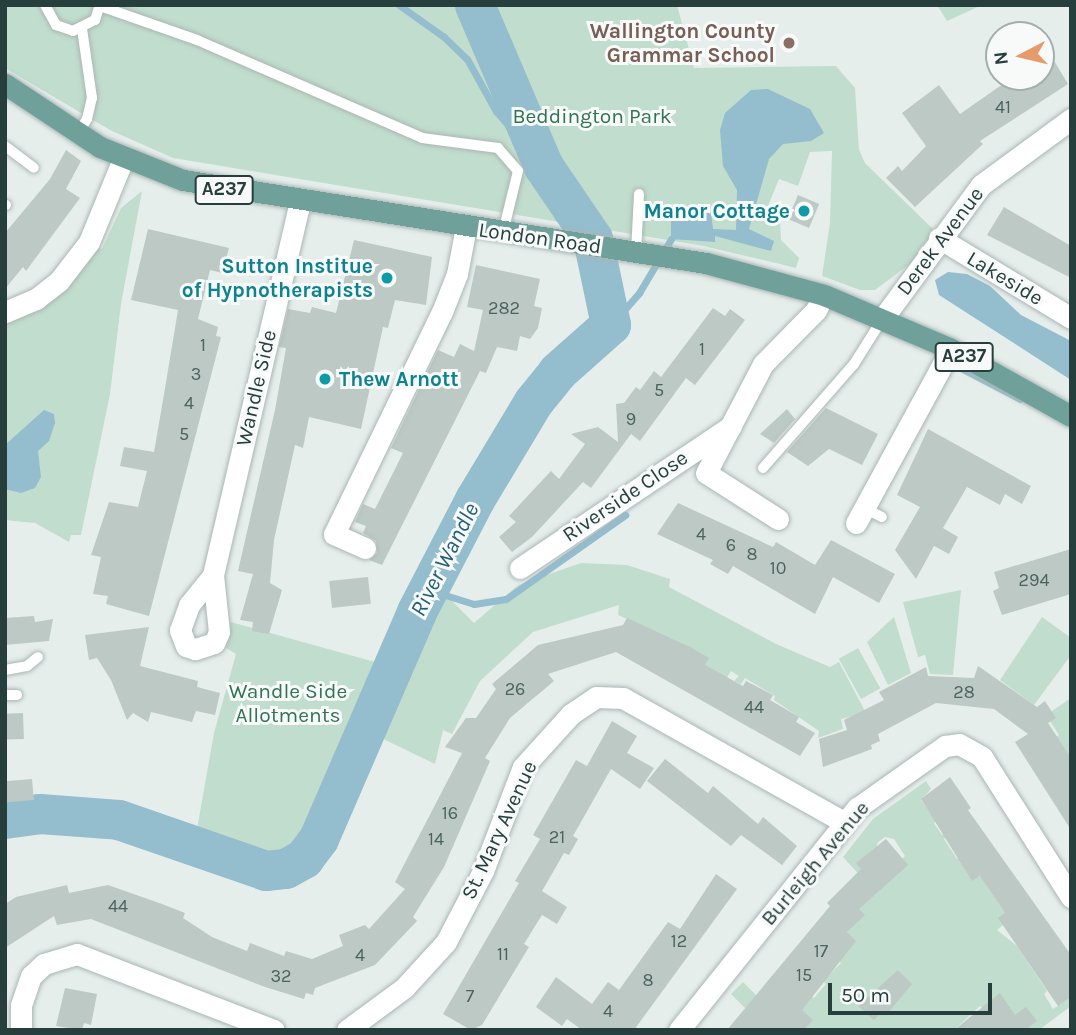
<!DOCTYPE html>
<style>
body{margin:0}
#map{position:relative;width:1076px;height:1035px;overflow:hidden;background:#e6eeec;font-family:Karla,sans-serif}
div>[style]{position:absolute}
.green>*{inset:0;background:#c1ddcd;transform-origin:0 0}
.water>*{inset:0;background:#94bdce}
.stream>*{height:7px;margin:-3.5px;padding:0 3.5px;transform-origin:3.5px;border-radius:3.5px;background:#94bdce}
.river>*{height:40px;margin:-20px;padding:0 20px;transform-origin:20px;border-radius:20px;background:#94bdce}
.building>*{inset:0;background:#bcc9c5;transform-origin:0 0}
.roads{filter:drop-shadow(0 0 2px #a9b6b4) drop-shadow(0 0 2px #a9b6b4)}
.service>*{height:10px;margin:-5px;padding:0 5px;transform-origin:5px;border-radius:5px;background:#fff}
.minor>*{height:21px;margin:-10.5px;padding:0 10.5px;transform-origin:10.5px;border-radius:10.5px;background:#fff}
.primary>*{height:21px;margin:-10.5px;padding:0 10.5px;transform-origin:10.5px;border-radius:10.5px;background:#6fa09a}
.dots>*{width:19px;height:19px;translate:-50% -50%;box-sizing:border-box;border:4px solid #f7faf9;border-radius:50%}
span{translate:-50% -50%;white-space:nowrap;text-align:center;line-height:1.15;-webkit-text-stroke:6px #f7faf9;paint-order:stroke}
.number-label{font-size:18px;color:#4c625e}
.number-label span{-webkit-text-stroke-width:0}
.shield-label span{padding:2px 5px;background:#f7faf9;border:2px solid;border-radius:5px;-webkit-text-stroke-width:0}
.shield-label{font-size:19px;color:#263f3c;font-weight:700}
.education-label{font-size:21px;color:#785e54;font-weight:700}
.right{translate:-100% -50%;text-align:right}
.park-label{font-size:21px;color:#337355}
.culture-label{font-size:21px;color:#0d838f;font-weight:700}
.left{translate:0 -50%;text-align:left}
.street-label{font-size:21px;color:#263f3c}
.water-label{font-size:23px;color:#245e77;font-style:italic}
.frame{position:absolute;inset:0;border:7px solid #263f3c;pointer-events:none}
.north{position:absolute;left:985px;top:21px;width:70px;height:70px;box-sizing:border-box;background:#f7faf9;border:2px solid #a3afad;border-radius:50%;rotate:263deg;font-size:19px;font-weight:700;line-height:28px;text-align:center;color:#263f3c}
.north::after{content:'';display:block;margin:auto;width:24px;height:32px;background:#e79b6b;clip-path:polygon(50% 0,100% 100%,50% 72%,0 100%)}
.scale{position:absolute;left:828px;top:983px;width:164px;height:32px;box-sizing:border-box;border:4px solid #263f3c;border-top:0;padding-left:9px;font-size:21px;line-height:24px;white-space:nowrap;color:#263f3c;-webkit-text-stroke:5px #f7faf9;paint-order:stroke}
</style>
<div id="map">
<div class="green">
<i style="clip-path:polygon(5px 5px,677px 5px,694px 68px,836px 66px,855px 88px,859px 150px,865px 163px,934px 230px,911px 263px,875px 290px,860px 290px,822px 276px,830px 223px,832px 151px,810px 152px,798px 186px,779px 179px,766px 211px,780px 219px,781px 240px,799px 258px,796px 268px,704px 246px,173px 158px,110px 130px,5px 68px)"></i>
<i style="clip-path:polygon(937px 5px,982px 5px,947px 21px)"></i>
<i style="clip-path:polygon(142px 191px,121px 304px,110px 394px,81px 535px,71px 535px,69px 542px,35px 523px,5px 520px,5px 322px,48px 301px,97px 247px,102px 249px,121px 208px)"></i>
<i style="clip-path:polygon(581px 563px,627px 565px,670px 579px,669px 587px,776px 644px,830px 667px,839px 662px,866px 713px,841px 719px,843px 729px,818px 738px,819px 731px,774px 700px,775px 696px,745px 678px,741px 684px,734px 681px,739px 676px,731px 671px,724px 682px,700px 669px,683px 644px,618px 615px,619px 605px,533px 632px,480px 681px,452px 734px,443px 730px,435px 764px,375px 735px,443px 592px,474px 623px,518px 585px)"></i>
<i style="clip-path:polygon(961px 590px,953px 675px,930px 674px,925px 655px,918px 657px,903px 602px)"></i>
<i style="clip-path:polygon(894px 617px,911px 673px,888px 685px,867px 642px)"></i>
<i style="clip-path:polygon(1042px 617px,1071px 638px,1071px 655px,1034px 705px,1000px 680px)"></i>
<i style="clip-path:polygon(231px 622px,375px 662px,299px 841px,289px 854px,276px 861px,196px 835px,214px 733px,236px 654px,226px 648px)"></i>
<i style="left:858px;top:648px;width:46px;height:22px;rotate:61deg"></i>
<i style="clip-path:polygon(1071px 698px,1071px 767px,1063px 746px,1052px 739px,1059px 735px,1050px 721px,1052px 711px)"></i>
<i style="clip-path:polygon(926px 781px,931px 789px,921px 800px,930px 813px,943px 816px,934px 823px,942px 835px,954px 827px,944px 839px,957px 859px,967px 853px,979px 877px,987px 872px,985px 883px,1005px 913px,1003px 925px,997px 930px,1017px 946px,1047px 991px,1044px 994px,1053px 1009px,1071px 997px,1071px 1006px,1039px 1030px,1011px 1030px,980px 1006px,954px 1030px,783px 1030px,807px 992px,814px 998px,826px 984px,823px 981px,841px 963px,835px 956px,848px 933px,842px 925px,905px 856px,894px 839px,885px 837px,878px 842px,865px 881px,843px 857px,873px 819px)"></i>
<i style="left:743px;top:982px;width:20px;height:17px;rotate:45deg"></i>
</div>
<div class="water">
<i style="clip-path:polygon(462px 5px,496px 5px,488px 11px,487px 27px,461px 17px)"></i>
<i style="clip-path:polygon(768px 89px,810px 109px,824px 133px,811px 141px,783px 144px,769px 159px,749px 229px,774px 241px,771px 251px,715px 236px,715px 242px,671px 239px,671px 221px,692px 212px,711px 212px,713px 229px,736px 230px,737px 190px,723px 166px,720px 130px,725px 113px,751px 90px)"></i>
<i style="clip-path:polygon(948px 272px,967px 274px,990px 286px,1021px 315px,1071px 341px,1071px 380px,939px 295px,935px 280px)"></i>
<i style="clip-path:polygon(44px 410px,54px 414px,55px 423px,49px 441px,38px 451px,41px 477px,35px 488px,21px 493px,5px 489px,5px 445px)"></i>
</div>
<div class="stream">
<i style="left:399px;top:5px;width:55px;rotate:35.4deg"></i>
<i style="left:444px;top:37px;width:32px;rotate:44deg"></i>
<i style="left:467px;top:59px;width:60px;rotate:60.9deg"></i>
<i style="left:496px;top:111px;width:74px;rotate:49.4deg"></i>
<i style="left:611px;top:325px;width:43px;rotate:-48.8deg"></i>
<i style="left:639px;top:293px;width:63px;rotate:-59.3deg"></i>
<i style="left:949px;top:362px;width:80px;rotate:27.5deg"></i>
<i style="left:429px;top:590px;width:47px;rotate:17.3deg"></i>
<i style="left:474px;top:604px;width:32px;rotate:-9deg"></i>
<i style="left:506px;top:599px;width:146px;rotate:-35.2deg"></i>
</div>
<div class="river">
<i style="left:5px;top:819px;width:35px;rotate:-8deg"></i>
<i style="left:40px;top:814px;width:79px;rotate:4.3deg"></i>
<i style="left:119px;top:820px;width:156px;rotate:19.1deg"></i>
<i style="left:266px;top:871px;width:20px;rotate:-6deg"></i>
<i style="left:286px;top:869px;width:21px;rotate:-29deg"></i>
<i style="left:304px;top:859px;width:25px;rotate:-53deg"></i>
<i style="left:319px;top:839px;width:247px;rotate:-66.6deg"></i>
<i style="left:417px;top:612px;width:126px;rotate:-62.6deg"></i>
<i style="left:475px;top:500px;width:114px;rotate:-59deg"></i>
<i style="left:534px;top:402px;width:38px;rotate:-51deg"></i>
<i style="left:558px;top:372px;width:71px;rotate:-41.6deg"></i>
<i style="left:611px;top:325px;width:88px;rotate:-101.8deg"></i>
<i style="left:593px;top:239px;width:87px;rotate:-124.2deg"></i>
<i style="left:544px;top:167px;width:176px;rotate:-113.1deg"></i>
</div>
<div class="building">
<i style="clip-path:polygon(1041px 39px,1068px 84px,980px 141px,983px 144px,915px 207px,886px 178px,898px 166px,902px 171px,926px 146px,902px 113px,939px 85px,960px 114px,1013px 77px,1041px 77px)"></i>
<i style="clip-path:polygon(66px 150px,81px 161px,66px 189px,80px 198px,26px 271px,23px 267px,5px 289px,5px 233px,50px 179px)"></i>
<i style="left:798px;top:195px;width:23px;height:26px;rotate:23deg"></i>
<i style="clip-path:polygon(1004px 207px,1071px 246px,1071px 278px,987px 235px)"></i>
<i style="clip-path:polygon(148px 229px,229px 248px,222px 273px,210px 270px,198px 319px,218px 327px,216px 336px,221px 337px,149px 616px,106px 604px,108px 596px,93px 594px,101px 557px,91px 555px,109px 502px,138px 507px,147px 471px,120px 466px,124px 447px,154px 452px,163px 400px,178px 310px,131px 300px)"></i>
<i style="clip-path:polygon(354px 240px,432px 257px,426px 305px,395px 300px,388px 328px,383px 327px,361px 429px,309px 417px,303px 448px,295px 445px,274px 540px,270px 583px,282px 590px,269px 634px,252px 631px,253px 622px,240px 620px,253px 574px,238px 571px,275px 410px,286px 348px,279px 347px,288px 309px,310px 313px,312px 307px,336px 313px)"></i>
<i style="clip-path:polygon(476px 265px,540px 279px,534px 306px,542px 308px,538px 328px,530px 339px,520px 336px,517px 351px,497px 347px,486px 373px,480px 371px,382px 565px,369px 560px,377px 553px,376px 541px,363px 533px,366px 526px,355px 522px,363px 504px,375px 509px,403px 453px,391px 448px,438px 350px,454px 357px,460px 344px,474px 351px,483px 310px,467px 307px)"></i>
<i style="clip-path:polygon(713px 308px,725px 316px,730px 309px,745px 320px,695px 385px,686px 378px,640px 441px,631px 434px,591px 488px,583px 482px,532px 537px,512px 552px,499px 537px,516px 522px,509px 516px,522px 502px,551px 471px,559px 479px,585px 444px,571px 434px,598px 427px,618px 442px,616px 404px,624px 403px,636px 387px,640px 390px,654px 371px,661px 377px)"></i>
<i style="clip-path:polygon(826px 408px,878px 434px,862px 465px,829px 449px,808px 466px,787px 452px)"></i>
<i style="clip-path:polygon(787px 409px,795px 419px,774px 443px,760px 434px)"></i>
<i style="clip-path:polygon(928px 429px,1031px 486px,1022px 504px,1005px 494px,1000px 505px,967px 487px,943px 528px,958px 537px,949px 554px,934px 546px,916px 579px,895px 550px,920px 507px,897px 495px)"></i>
<i style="clip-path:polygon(678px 503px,773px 547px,776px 542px,815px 565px,831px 540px,895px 574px,879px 603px,833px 577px,815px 614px,733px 566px,728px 574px,710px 564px,713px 560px,657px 534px)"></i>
<i style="clip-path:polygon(1071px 549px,1071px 594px,1002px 615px,993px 591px,999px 588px,994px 572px)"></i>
<i style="left:368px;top:577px;width:27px;height:39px;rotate:84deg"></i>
<i style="clip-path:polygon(34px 616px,35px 622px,53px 619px,49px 641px,5px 645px,5px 618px)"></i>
<i style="clip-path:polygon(627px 618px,690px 647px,709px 658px,705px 665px,743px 686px,746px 681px,773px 695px,770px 700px,799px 717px,796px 722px,815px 733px,800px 756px,616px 652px,548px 674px,554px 681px,510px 718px,485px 758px,490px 761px,444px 867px,413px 917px,417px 921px,375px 965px,315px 988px,313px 995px,306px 993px,304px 999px,265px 987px,91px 919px,57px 925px,54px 916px,5px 948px,5px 904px,16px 897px,67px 885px,69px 893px,108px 885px,162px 904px,185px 913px,183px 918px,212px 937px,247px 951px,250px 943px,284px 956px,286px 951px,312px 959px,343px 946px,339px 935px,365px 925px,369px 929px,405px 889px,395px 882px,462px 753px,445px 747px,466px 718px,476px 718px,496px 689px,492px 684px,538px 645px,623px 625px)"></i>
<i style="clip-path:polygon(149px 627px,140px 666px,198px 681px,197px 687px,220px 693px,215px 715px,196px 711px,192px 722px,151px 712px,148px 722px,133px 713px,127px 720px,111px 680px,97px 658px,89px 660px,85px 635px)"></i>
<i style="clip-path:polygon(978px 666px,1037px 707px,1045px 701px,1056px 718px,1048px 723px,1071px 758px,1071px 830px,1015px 742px,1028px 734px,994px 709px,936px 703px,878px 734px,880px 741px,871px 745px,872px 749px,823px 767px,819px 739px,847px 730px,844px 720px,884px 700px,879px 692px,926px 667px,928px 676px,974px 678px)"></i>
<i style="left:23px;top:713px;width:26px;height:18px;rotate:88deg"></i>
<i style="clip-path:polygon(612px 721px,637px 736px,627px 753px,654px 768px,640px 789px,611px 769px,573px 836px,578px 839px,569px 855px,564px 853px,542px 891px,567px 907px,557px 924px,542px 915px,524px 944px,529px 947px,482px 1025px,471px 1030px,443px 1014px,519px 883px,515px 881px,540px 839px,533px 835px,576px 760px,587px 766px)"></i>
<i style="clip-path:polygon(665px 759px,708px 793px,713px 786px,758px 824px,763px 817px,797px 846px,782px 865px,741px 835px,731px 846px,647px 781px)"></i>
<i style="clip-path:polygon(950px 777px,971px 808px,968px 810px,1071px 955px,1071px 997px,1058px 1006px,998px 918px,1005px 913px,980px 876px,972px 881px,921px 799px)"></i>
<i style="left:32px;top:779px;width:21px;height:27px;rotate:85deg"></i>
<i style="clip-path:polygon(886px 839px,908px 865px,859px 909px,865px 915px,847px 932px,856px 941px,802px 1010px,813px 1020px,804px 1030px,727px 1030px,830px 906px,827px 903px,861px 869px,856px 863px)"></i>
<i style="clip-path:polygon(716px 874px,737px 889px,634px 1030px,582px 1030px,567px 1019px,562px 1026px,536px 1007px,556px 977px,592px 1004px,608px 982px,619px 990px,668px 922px,680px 929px)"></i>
<i style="clip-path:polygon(898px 970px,912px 984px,887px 1014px,883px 1011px,874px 1020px,858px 1006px)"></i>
<i style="clip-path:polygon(65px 988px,97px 994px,91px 1025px,84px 1023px,82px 1030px,56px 1026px)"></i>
<i style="clip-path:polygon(1000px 993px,1015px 1015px,1026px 1007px,1037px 1021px,1025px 1030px,954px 1030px)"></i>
</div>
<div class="roads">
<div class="service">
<i style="left:45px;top:5px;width:23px;rotate:61deg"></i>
<i style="left:56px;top:25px;width:18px;rotate:19deg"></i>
<i style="left:73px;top:31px;width:25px;rotate:-27deg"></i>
<i style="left:95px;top:20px;width:16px;rotate:-72deg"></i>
<i style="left:100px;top:6px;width:103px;rotate:19.3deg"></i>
<i style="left:197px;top:40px;width:245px;rotate:23.5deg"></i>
<i style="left:422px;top:138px;width:77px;rotate:7.5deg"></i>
<i style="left:498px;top:148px;width:30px;rotate:49deg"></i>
<i style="left:518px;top:171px;width:63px;rotate:103.8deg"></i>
<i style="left:77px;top:135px;width:19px;rotate:-58deg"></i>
<i style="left:87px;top:119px;width:22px;rotate:-77deg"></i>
<i style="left:92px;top:98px;width:70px;rotate:-98.2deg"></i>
<i style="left:5px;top:146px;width:36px;rotate:37deg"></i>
<i style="left:5px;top:205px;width:1px"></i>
<i style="left:636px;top:252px;width:58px;rotate:-87deg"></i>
<i style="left:763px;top:468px;width:138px;rotate:-48.8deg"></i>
<i style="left:854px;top:364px;width:54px;rotate:-57.8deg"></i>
<i style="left:864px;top:508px;width:20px;rotate:27deg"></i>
<i style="left:5px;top:670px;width:22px;rotate:-10deg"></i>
<i style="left:27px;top:666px;width:14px;rotate:-39deg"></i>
<i style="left:5px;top:695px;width:12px"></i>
</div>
<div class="minor">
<i style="left:939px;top:238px;width:154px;rotate:31.2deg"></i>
<i style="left:5px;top:312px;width:34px;rotate:-23deg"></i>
<i style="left:36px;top:299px;width:29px;rotate:-38deg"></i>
<i style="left:59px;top:281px;width:49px;rotate:-52.4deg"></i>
<i style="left:89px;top:242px;width:90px;rotate:-67.7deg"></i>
<i style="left:883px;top:318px;width:165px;rotate:-53.6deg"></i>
<i style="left:981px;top:185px;width:112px;rotate:-36.3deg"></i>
<i style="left:778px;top:519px;width:85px;rotate:-147.4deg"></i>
<i style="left:706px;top:473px;width:123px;rotate:-62.4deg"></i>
<i style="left:763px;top:364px;width:76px;rotate:-45.5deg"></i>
<i style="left:816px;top:310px;width:17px;rotate:-62deg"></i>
<i style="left:856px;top:523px;width:198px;rotate:-61.4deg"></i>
<i style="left:365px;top:548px;width:34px;rotate:-156deg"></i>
<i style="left:334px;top:534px;width:247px;rotate:-64.1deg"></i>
<i style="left:442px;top:312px;width:41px;rotate:-68.5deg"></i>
<i style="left:457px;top:274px;width:48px;rotate:-79.2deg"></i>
<i style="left:520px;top:568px;width:254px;rotate:-33.9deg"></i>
<i style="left:213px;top:575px;width:57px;rotate:84deg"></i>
<i style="left:219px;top:632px;width:12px;rotate:114deg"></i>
<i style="left:214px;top:643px;width:20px;rotate:162deg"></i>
<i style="left:195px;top:649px;width:9px;rotate:-162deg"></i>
<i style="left:186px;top:646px;width:17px;rotate:-111deg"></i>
<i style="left:180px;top:630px;width:27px;rotate:-70deg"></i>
<i style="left:189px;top:605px;width:38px;rotate:-51deg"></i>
<i style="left:213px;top:575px;width:384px;rotate:-76.9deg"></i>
<i style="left:21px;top:1030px;width:25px;rotate:-90deg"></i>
<i style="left:21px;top:1005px;width:31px;rotate:-71deg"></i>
<i style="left:31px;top:976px;width:18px;rotate:-43deg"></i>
<i style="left:44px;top:964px;width:34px;rotate:-17deg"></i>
<i style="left:77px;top:954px;width:211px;rotate:21.1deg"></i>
<i style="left:347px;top:1030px;width:71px;rotate:-36.4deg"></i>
<i style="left:404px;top:988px;width:62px;rotate:-47.6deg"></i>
<i style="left:446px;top:942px;width:80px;rotate:-62.5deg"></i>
<i style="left:483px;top:871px;width:111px;rotate:-69deg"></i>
<i style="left:523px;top:767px;width:72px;rotate:-47.8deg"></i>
<i style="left:571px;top:714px;width:30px;rotate:-34deg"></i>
<i style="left:596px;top:697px;width:27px;rotate:2deg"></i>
<i style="left:623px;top:698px;width:253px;rotate:29.3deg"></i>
<i style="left:679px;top:1030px;width:285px;rotate:-51.3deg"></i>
<i style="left:857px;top:808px;width:108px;rotate:-35.2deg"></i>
<i style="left:945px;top:746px;width:14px;rotate:-8deg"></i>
<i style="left:959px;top:744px;width:26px;rotate:29deg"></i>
<i style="left:982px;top:757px;width:166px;rotate:57.6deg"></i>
</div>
<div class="primary">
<i style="left:5px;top:84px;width:114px;rotate:33.6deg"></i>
<i style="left:100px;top:147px;width:89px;rotate:21.7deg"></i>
<i style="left:183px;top:180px;width:530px;rotate:9.02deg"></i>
<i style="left:706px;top:263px;width:122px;rotate:15.2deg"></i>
<i style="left:824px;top:295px;width:138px;rotate:23deg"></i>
<i style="left:951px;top:349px;width:137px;rotate:29.2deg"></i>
</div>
</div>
<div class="dots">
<i style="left:789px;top:43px;background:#8d6e63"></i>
<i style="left:804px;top:211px;background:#0f9aa8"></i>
<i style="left:387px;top:278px;background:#0f9aa8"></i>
<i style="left:325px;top:379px;background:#0f9aa8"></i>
</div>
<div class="number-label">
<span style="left:1003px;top:107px">41</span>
<span style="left:504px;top:308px">282</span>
<span style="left:203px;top:345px">1</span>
<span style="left:702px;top:349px">1</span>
<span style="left:196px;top:374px">3</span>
<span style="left:659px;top:390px">5</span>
<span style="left:189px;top:403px">4</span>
<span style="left:631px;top:419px">9</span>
<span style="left:184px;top:434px">5</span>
<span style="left:701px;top:534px">4</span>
<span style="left:731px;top:545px">6</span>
<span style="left:752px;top:554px">8</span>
<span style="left:778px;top:568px">10</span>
<span style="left:1034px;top:580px">294</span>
<span style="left:515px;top:689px">26</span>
<span style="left:964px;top:692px">28</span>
<span style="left:754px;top:707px">44</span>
<span style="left:450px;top:813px">16</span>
<span style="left:557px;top:837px">21</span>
<span style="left:436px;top:839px">14</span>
<span style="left:118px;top:906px">44</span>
<span style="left:679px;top:941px">12</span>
<span style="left:821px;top:951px">17</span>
<span style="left:503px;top:954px">11</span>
<span style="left:360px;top:955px">4</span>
<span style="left:804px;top:975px">15</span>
<span style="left:281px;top:976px">32</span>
<span style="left:648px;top:980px">8</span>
<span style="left:470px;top:996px">7</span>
<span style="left:608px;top:1011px">4</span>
</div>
<div class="shield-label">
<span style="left:224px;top:190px">A237</span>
<span style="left:964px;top:357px">A237</span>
</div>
<div class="education-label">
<span class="right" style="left:775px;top:43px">Wallington County<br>Grammar School</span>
</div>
<div class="park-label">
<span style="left:592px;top:116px">Beddington Park</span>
<span style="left:288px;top:703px">Wandle Side<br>Allotments</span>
</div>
<div class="culture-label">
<span class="right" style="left:790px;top:211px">Manor Cottage</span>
<span class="right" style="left:373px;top:278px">Sutton Institue<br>of Hypnotherapists</span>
<span class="left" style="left:339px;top:379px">Thew Arnott</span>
</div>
<div class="street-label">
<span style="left:540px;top:238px;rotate:8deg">London Road</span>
<span style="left:940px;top:241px;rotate:-53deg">Derek Avenue</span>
<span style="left:1005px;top:278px;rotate:31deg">Lakeside</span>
<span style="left:256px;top:388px;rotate:-77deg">Wandle Side</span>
<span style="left:625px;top:496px;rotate:-34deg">Riverside Close</span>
<span style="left:499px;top:830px;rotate:-65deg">St. Mary Avenue</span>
<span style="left:815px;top:863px;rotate:-50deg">Burleigh Avenue</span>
</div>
<div class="water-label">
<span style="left:445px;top:560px;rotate:-63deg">River Wandle</span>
</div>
<div class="frame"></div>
<div class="north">N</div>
<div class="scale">50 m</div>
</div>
